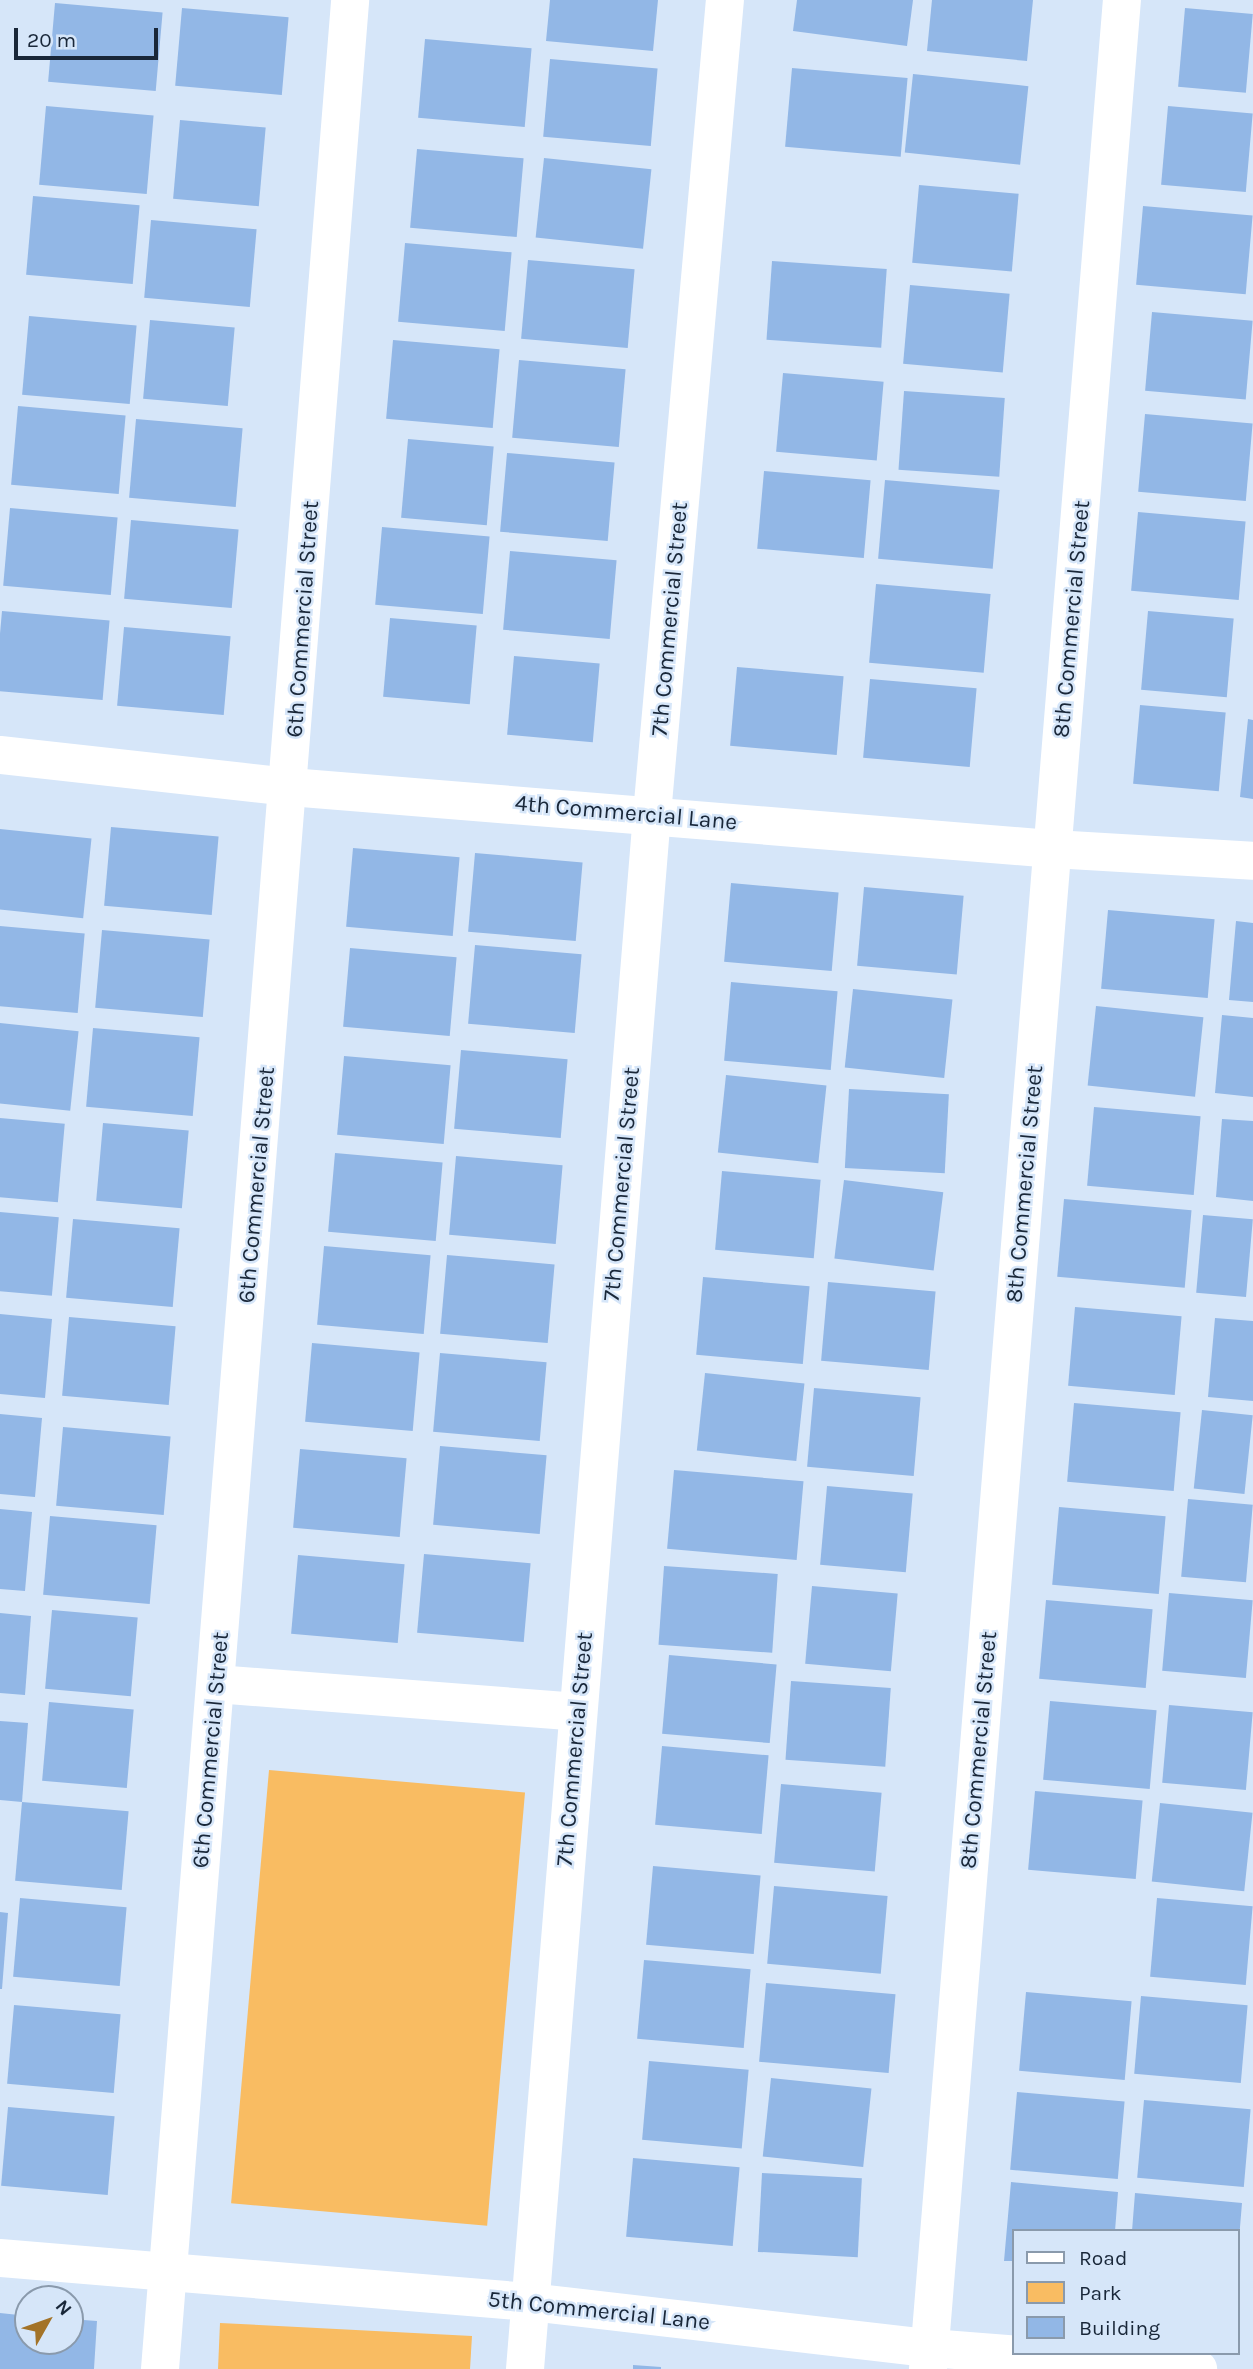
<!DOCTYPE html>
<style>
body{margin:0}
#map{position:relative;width:1253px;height:2369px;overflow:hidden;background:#d6e6f9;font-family:Karla,sans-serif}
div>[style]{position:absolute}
.green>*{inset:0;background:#f9bc62;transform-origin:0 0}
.building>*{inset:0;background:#92b7e6;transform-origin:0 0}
.minor>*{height:38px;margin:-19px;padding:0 19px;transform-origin:19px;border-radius:19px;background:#fff}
.tertiary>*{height:38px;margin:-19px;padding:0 19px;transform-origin:19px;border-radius:19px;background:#fff}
span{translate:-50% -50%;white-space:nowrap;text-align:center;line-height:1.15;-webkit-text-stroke:5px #d6e6f9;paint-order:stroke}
.street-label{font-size:23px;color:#192739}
.legend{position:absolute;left:1012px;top:2229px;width:228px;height:126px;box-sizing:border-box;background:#d6e6f9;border:2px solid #8a9aac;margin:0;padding:9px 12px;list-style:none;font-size:21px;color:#192739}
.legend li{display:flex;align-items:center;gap:14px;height:35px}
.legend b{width:35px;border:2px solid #8a9aac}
.north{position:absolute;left:14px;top:2285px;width:70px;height:70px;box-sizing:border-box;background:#d6e6f9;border:2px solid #8a9aac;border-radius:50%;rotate:50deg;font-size:19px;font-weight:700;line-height:28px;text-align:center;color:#192739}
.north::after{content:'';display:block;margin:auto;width:24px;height:32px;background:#a37328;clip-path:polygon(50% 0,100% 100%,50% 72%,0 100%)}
.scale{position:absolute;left:14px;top:28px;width:144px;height:32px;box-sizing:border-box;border:4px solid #192739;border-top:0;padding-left:9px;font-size:21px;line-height:24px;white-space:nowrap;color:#192739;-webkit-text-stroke:5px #d6e6f9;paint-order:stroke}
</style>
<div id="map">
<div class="green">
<i style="left:269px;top:1770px;width:257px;height:435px;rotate:5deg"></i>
<i style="clip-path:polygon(220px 2323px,472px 2336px,470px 2369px,218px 2369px)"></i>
</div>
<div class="building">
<i style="clip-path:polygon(550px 0,658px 0,653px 51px,546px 41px)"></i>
<i style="clip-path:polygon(797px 0,913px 0,907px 46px,793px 31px)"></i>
<i style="clip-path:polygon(932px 0,1033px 0,1027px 61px,927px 51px)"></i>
<i style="left:55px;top:3px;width:108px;height:79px;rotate:5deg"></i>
<i style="left:182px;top:8px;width:107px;height:78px;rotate:5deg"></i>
<i style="left:1185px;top:8px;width:68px;height:79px;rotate:5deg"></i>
<i style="left:425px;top:39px;width:107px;height:79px;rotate:5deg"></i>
<i style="left:550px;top:59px;width:108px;height:78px;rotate:5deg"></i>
<i style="left:792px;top:68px;width:116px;height:79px;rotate:5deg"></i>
<i style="left:913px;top:74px;width:116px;height:79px;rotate:6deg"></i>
<i style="left:46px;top:106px;width:108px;height:79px;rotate:5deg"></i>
<i style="left:1168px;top:106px;width:85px;height:79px;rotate:5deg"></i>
<i style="left:180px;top:120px;width:86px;height:79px;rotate:5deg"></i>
<i style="left:417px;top:149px;width:107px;height:79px;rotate:5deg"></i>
<i style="left:544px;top:158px;width:108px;height:80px;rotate:6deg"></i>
<i style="left:919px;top:185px;width:100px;height:78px;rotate:5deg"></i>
<i style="left:33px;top:196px;width:107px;height:79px;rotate:5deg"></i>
<i style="left:1143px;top:206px;width:110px;height:79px;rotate:5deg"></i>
<i style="left:151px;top:220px;width:106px;height:78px;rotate:5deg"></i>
<i style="left:405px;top:243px;width:107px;height:79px;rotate:5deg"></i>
<i style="left:528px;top:260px;width:107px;height:79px;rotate:5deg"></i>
<i style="left:772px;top:261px;width:115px;height:79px;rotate:4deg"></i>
<i style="left:910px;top:285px;width:100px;height:79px;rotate:5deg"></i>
<i style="left:1152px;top:312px;width:101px;height:79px;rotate:5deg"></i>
<i style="left:29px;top:316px;width:108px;height:79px;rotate:5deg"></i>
<i style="left:150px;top:320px;width:85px;height:79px;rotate:5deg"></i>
<i style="left:393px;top:340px;width:107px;height:79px;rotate:5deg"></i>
<i style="left:519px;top:360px;width:107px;height:78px;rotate:5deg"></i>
<i style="left:783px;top:373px;width:101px;height:79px;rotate:5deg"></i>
<i style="left:904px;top:391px;width:101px;height:79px;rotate:4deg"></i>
<i style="left:18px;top:406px;width:108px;height:79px;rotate:5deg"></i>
<i style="left:1145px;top:414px;width:108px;height:78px;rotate:5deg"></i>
<i style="left:136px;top:419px;width:107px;height:79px;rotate:5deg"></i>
<i style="left:408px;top:439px;width:86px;height:79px;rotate:5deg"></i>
<i style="left:507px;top:453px;width:108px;height:79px;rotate:5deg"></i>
<i style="left:764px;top:471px;width:107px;height:78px;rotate:5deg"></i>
<i style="left:885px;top:480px;width:115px;height:79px;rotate:5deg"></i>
<i style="left:10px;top:508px;width:108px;height:78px;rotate:5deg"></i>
<i style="left:1138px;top:512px;width:108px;height:79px;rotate:5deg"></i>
<i style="left:131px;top:520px;width:108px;height:79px;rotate:5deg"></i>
<i style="left:382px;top:527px;width:108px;height:78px;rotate:5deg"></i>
<i style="left:510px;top:551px;width:107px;height:79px;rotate:5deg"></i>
<i style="left:876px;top:584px;width:115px;height:79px;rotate:5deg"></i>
<i style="left:2px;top:611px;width:108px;height:80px;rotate:5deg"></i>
<i style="left:1148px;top:611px;width:86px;height:79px;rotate:5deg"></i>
<i style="left:390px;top:618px;width:87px;height:79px;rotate:5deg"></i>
<i style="left:124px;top:627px;width:107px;height:79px;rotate:5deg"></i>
<i style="left:514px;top:656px;width:86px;height:79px;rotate:5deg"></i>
<i style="left:737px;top:667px;width:107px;height:79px;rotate:5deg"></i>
<i style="left:870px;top:679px;width:107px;height:79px;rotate:5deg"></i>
<i style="left:1140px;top:705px;width:86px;height:79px;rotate:5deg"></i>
<i style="clip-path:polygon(1248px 719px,1253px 720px,1253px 799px,1240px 797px)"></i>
<i style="left:111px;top:827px;width:108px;height:79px;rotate:5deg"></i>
<i style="left:0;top:829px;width:92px;height:80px;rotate:6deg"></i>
<i style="left:353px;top:848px;width:107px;height:79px;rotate:5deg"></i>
<i style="left:475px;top:853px;width:108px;height:79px;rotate:5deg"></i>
<i style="left:731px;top:883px;width:108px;height:79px;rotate:5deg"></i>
<i style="left:864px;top:887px;width:100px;height:79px;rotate:5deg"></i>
<i style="left:1108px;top:910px;width:107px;height:79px;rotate:5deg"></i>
<i style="clip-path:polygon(1236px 921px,1253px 923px,1253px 1002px,1229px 1000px)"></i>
<i style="left:0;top:926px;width:85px;height:80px;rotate:5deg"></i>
<i style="left:102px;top:930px;width:108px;height:78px;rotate:5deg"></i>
<i style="left:475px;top:945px;width:107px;height:79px;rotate:5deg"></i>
<i style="left:350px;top:948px;width:107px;height:79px;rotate:5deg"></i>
<i style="left:731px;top:982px;width:107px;height:79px;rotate:5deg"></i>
<i style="left:853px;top:989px;width:100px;height:79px;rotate:6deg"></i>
<i style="left:1096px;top:1006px;width:108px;height:80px;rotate:6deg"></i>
<i style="clip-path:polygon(1222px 1015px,1253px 1018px,1253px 1097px,1215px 1093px)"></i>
<i style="left:0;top:1023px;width:79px;height:80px;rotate:6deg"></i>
<i style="left:93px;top:1028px;width:107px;height:79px;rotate:5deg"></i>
<i style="left:461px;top:1050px;width:107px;height:79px;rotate:5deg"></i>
<i style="left:344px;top:1056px;width:107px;height:79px;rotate:5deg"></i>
<i style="left:726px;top:1075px;width:101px;height:78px;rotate:6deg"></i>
<i style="left:849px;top:1089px;width:100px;height:79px;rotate:3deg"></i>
<i style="left:1094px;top:1107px;width:107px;height:79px;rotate:5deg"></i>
<i style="left:0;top:1118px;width:65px;height:79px;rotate:5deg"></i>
<i style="clip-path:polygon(1222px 1119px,1253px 1121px,1253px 1201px,1216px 1197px)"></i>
<i style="left:103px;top:1123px;width:86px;height:78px;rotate:5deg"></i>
<i style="left:335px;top:1153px;width:108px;height:79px;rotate:5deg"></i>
<i style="left:456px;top:1156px;width:107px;height:79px;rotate:5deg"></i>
<i style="left:722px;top:1171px;width:99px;height:79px;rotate:5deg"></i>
<i style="left:844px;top:1180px;width:100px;height:79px;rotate:7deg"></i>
<i style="left:1064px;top:1199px;width:128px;height:78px;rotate:5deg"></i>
<i style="left:0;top:1212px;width:59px;height:79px;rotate:5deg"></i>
<i style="left:1203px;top:1215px;width:50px;height:78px;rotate:5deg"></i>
<i style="left:73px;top:1219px;width:107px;height:79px;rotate:5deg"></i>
<i style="left:324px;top:1246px;width:107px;height:79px;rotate:5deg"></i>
<i style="left:447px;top:1255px;width:108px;height:79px;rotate:5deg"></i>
<i style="left:703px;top:1277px;width:107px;height:78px;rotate:5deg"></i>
<i style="left:828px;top:1282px;width:108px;height:79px;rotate:5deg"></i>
<i style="left:1075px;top:1307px;width:107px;height:79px;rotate:5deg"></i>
<i style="clip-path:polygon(0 1314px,52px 1319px,45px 1398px,0 1394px)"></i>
<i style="left:69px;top:1317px;width:107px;height:79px;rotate:5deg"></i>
<i style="clip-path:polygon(1215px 1318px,1253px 1321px,1253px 1401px,1208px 1397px)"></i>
<i style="left:312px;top:1343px;width:108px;height:79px;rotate:5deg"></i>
<i style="left:440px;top:1353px;width:107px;height:79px;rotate:5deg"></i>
<i style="left:705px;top:1373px;width:100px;height:78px;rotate:6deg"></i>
<i style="left:814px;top:1388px;width:107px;height:79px;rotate:5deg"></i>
<i style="left:1074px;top:1403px;width:107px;height:79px;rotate:5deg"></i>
<i style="left:1202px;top:1410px;width:51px;height:79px;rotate:6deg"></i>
<i style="clip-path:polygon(0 1414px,42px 1418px,35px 1497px,0 1494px)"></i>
<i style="left:63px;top:1427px;width:108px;height:79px;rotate:5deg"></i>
<i style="left:440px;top:1446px;width:107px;height:79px;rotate:5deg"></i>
<i style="left:300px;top:1449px;width:107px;height:79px;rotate:5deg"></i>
<i style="left:674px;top:1470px;width:130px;height:79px;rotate:5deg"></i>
<i style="left:827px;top:1486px;width:86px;height:79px;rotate:5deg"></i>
<i style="left:1188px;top:1499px;width:65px;height:78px;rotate:5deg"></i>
<i style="left:1059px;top:1507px;width:107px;height:78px;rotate:5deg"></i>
<i style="clip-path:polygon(0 1509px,32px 1512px,25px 1591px,0 1589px)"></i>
<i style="left:50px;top:1516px;width:107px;height:79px;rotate:5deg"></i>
<i style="left:424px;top:1554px;width:107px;height:79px;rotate:5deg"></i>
<i style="left:298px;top:1555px;width:107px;height:79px;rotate:5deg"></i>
<i style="left:664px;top:1566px;width:114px;height:79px;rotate:4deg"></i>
<i style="left:812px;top:1586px;width:86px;height:78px;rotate:5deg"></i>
<i style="left:1169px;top:1593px;width:84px;height:78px;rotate:5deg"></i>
<i style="left:1046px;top:1600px;width:107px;height:79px;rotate:5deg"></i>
<i style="left:52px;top:1610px;width:86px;height:79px;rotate:5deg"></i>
<i style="clip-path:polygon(0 1613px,31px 1616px,25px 1695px,0 1693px)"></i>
<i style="left:669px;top:1655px;width:108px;height:79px;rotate:5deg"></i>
<i style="left:791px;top:1681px;width:100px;height:79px;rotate:4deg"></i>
<i style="left:1050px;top:1701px;width:107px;height:79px;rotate:5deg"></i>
<i style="left:49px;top:1702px;width:85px;height:79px;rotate:5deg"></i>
<i style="left:1169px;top:1705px;width:84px;height:78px;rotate:5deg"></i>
<i style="clip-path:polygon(0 1721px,28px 1723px,22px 1802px,0 1800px)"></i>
<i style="left:662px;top:1746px;width:107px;height:79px;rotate:5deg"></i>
<i style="left:781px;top:1784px;width:101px;height:79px;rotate:5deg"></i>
<i style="left:1035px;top:1791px;width:108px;height:79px;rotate:5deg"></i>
<i style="left:22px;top:1802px;width:107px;height:79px;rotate:5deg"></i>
<i style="left:1160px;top:1803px;width:93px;height:79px;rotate:6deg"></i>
<i style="left:653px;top:1866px;width:108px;height:79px;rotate:5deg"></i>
<i style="left:774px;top:1886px;width:114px;height:78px;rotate:5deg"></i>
<i style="left:20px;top:1898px;width:107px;height:79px;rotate:5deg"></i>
<i style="left:1157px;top:1898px;width:96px;height:79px;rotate:5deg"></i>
<i style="clip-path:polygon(0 1912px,8px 1913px,2px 1989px,0 1989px)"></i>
<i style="left:644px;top:1960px;width:107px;height:79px;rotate:5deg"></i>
<i style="left:766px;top:1983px;width:130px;height:79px;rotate:5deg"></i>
<i style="left:1026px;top:1992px;width:106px;height:79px;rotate:5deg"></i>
<i style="left:1141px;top:1996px;width:107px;height:78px;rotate:5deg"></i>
<i style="left:14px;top:2005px;width:107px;height:79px;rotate:5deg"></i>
<i style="left:649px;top:2061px;width:100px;height:79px;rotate:5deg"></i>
<i style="left:771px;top:2078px;width:101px;height:79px;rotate:6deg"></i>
<i style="left:1017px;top:2092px;width:108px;height:78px;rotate:5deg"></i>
<i style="left:1144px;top:2100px;width:107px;height:78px;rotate:5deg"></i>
<i style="left:8px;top:2107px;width:107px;height:79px;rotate:5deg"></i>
<i style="left:633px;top:2158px;width:107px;height:79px;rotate:5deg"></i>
<i style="left:762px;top:2173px;width:100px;height:79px;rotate:3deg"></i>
<i style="clip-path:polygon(1011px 2182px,1118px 2192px,1115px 2231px,1013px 2231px,1013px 2261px,1004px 2261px)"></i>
<i style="clip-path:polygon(1135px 2193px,1242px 2203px,1239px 2239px,1237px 2231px,1132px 2231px)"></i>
<i style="clip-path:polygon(0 2313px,28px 2316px,28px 2341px,70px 2341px,70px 2319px,97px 2321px,94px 2369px,0 2369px)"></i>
<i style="clip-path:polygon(633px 2365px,661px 2367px,661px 2369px,633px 2369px)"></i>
</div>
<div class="minor">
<i style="left:216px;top:1684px;width:363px;rotate:4.4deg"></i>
<i style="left:0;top:2258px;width:532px;rotate:4.75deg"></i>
<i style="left:530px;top:2302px;width:403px;rotate:6.6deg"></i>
<i style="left:930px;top:2348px;width:269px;rotate:4.5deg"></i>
<i style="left:160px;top:2369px;width:2377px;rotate:-85.41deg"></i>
<i style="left:525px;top:2369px;width:1560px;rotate:-85.33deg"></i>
<i style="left:652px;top:814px;width:817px;rotate:-84.88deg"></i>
<i style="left:928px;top:2369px;width:2377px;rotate:-85.32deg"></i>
</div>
<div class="tertiary">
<i style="left:0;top:755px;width:292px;rotate:6.3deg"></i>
<i style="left:290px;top:787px;width:766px;rotate:4.65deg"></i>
<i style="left:1053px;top:849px;width:200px;rotate:3.4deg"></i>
</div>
<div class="street-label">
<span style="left:303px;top:619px;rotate:-86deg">6th Commercial Street</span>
<span style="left:670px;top:619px;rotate:-85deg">7th Commercial Street</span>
<span style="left:1072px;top:619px;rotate:-85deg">8th Commercial Street</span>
<span style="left:626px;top:813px;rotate:5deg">4th Commercial Lane</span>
<span style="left:622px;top:1184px;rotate:-85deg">7th Commercial Street</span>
<span style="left:1025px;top:1184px;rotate:-85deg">8th Commercial Street</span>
<span style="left:257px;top:1185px;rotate:-85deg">6th Commercial Street</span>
<span style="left:575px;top:1749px;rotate:-85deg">7th Commercial Street</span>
<span style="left:211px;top:1750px;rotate:-85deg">6th Commercial Street</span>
<span style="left:979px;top:1750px;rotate:-85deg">8th Commercial Street</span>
<span style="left:599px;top:2311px;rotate:6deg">5th Commercial Lane</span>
</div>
<ul class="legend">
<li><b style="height:9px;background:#fff"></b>Road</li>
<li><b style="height:19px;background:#f9bc62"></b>Park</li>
<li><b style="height:19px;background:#92b7e6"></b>Building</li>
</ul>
<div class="north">N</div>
<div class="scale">20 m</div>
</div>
